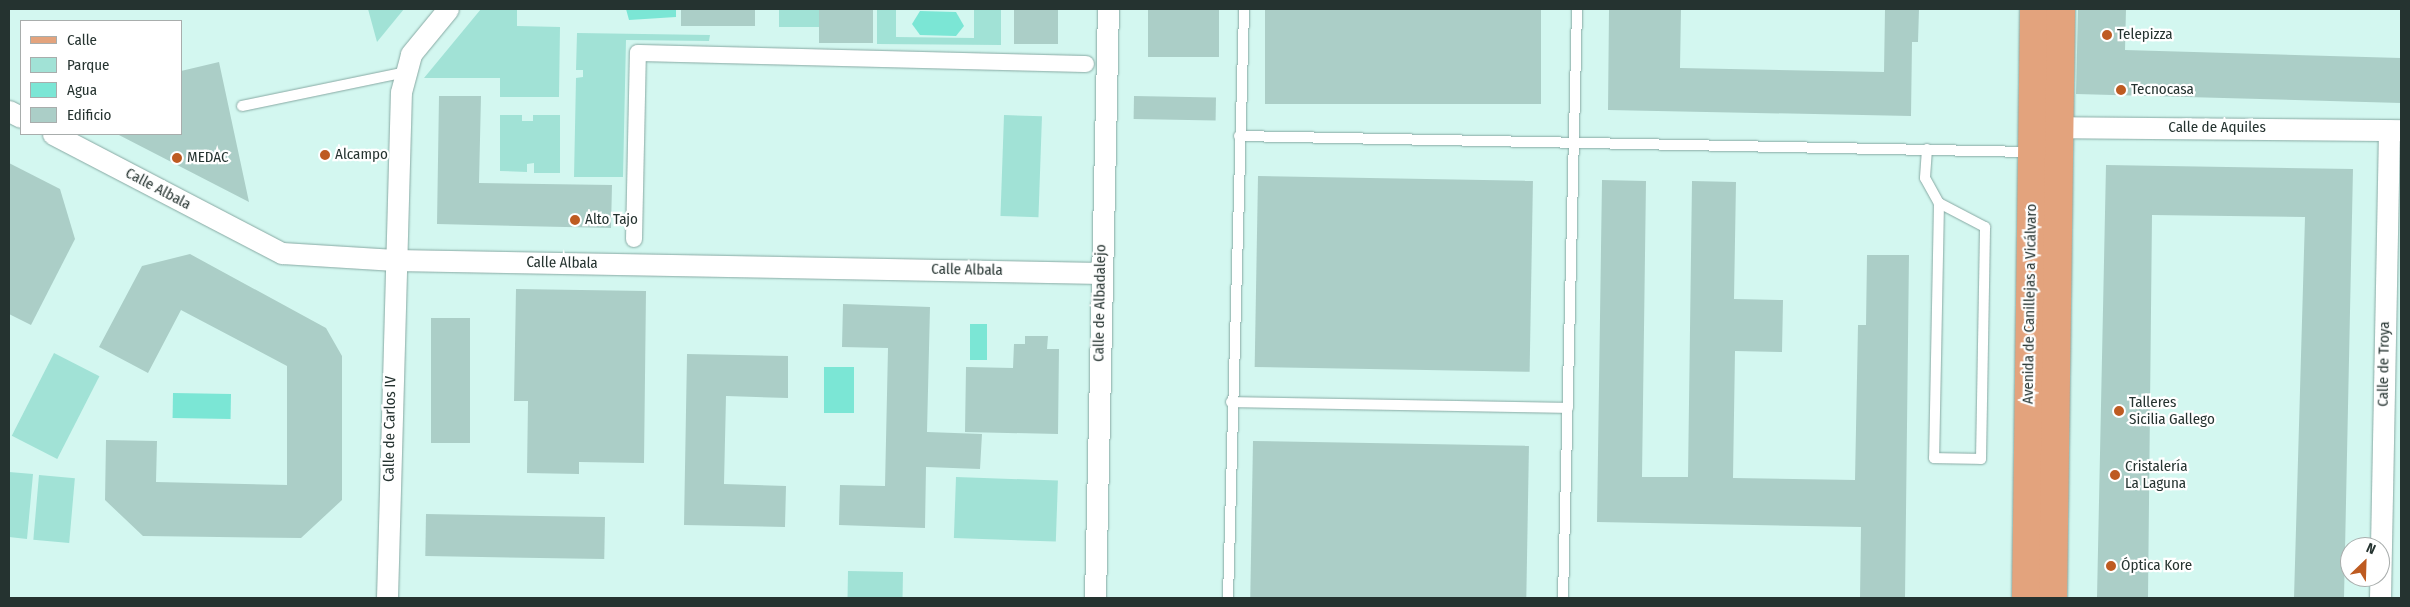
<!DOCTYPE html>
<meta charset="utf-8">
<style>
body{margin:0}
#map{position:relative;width:2410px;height:607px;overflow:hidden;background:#d3f7f0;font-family:"Fira Sans Condensed",sans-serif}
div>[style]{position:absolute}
.green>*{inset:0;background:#a1e2d6;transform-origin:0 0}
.water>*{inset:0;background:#7be6d5;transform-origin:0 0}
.building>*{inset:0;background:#abcec7;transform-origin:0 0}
.roads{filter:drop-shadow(0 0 1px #87a9a3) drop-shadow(0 0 1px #87a9a3)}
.service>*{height:10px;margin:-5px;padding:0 5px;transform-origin:5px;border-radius:5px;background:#fff}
.pedestrian>*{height:16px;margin:-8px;padding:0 8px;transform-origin:8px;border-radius:8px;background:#fff}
.minor>*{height:21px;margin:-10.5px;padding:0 10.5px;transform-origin:10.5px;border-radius:10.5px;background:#fff}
.primary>*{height:28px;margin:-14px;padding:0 14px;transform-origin:14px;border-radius:14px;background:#e3a37d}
.dots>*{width:14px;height:14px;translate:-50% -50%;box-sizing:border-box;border:2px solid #fff;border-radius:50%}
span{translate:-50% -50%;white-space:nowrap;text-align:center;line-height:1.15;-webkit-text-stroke:4.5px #fff;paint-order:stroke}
.poi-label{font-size:15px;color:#253330}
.left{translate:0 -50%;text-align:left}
.street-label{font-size:15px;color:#253330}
.frame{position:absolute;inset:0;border:10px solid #253330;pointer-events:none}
.legend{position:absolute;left:20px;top:20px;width:162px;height:115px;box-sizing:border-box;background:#fff;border:1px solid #a8adac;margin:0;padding:6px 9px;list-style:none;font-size:15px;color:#253330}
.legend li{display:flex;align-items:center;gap:10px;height:25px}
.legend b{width:25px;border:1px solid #a8adac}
.north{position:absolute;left:2340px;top:537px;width:50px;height:50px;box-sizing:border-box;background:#fff;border:1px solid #a8adac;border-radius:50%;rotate:24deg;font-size:14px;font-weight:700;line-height:20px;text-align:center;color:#253330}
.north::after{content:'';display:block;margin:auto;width:18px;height:22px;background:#be5b21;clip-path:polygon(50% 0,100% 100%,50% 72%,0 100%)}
</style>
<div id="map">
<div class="green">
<i style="clip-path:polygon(368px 9px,404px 9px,377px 42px)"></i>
<i style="clip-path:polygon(481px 9px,517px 9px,517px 26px,560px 27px,559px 97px,500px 97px,500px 78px,424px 78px)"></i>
<i style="left:779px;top:9px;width:40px;height:18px"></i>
<i style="clip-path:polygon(877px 9px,896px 9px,896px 37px,974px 38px,974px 9px,1001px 9px,1001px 45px,877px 44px)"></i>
<i style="clip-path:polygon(577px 33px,710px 35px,709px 41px,626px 40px,623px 177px,574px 177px,576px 78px,583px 77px,583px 70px,576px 70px)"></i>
<i style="clip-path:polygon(500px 115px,522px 115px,522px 121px,533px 121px,533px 115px,560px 115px,560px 173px,534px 173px,534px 163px,527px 164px,527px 172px,500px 171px)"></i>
<i style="left:1004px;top:115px;width:38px;height:101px;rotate:2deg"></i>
<i style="left:54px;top:353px;width:51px;height:93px;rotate:27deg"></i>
<i style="clip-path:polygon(9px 472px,33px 474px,27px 539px,9px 537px)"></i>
<i style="left:39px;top:475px;width:36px;height:65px;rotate:5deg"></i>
<i style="left:956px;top:477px;width:102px;height:61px;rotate:2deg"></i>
<i style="left:848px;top:571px;width:55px;height:27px;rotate:1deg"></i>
</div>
<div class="water">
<i style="clip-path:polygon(626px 9px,676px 9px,676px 17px,629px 20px)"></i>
<i style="clip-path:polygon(920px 11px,956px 12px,964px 26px,956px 36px,920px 35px,912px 24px)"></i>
<i style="left:970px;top:324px;width:17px;height:36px"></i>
<i style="left:824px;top:367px;width:30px;height:46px"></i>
<i style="left:173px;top:393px;width:58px;height:25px;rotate:1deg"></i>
</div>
<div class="building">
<i style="left:681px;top:9px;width:74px;height:17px"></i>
<i style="left:819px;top:9px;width:54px;height:34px"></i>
<i style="left:1014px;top:9px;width:44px;height:35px"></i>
<i style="left:1148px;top:9px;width:71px;height:48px"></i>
<i style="left:1265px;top:9px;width:276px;height:95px"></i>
<i style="clip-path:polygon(1609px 9px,1681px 9px,1680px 68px,1884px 72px,1885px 9px,1919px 9px,1918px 42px,1912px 42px,1911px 116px,1608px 110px)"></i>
<i style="clip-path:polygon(2078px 9px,2126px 9px,2125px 50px,2401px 58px,2401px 103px,2076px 94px)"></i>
<i style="clip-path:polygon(219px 62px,249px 202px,117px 134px,181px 134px,181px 71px)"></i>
<i style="clip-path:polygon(439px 96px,481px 96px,479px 183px,612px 185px,611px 228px,437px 224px)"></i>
<i style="left:1134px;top:96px;width:82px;height:23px;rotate:1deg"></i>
<i style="clip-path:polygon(9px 163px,60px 189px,75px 239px,31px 325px,9px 314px)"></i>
<i style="clip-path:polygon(2106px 165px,2353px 169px,2344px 598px,2294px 598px,2305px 217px,2152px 215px,2148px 598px,2097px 598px)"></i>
<i style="left:1258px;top:176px;width:275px;height:191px;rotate:1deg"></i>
<i style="clip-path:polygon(1602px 180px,1646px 181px,1642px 477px,1688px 477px,1692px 181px,1736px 182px,1734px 299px,1783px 300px,1782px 352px,1735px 351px,1733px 478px,1855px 480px,1858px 325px,1866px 325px,1867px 255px,1909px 255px,1905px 598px,1860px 598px,1861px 527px,1597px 522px)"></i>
<i style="clip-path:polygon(190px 254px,326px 328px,342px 356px,342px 500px,301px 538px,143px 536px,105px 500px,106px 440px,157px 441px,156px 482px,287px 485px,287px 366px,181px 310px,148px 373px,99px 347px,142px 266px)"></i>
<i style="clip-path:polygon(516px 289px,646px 291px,644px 463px,579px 462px,579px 474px,527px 473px,528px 401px,514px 401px)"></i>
<i style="clip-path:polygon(843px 304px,930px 307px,927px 432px,982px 434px,980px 469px,926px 467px,925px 528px,839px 525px,840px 485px,885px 486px,888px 348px,842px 347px)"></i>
<i style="left:431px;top:318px;width:39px;height:125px"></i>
<i style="clip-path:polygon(1025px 336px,1048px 336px,1047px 349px,1059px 349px,1058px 434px,965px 432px,966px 367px,1013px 368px,1014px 344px,1025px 344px)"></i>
<i style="clip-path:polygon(687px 354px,788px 356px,788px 398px,726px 396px,724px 484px,786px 486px,785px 527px,684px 525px)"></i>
<i style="left:1253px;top:441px;width:276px;height:157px;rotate:1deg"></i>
<i style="left:426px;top:514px;width:179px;height:42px;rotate:1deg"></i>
</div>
<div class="roads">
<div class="service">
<i style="left:242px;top:106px;width:167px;rotate:-11.7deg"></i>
<i style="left:1239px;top:136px;width:792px;rotate:1.16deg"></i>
<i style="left:1927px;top:149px;width:29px;rotate:94deg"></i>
<i style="left:1925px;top:178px;width:29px;rotate:61deg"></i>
<i style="left:1939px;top:203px;width:255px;rotate:91.1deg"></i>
<i style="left:1934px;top:458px;width:47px;rotate:1.2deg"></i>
<i style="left:1981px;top:459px;width:232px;rotate:-89deg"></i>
<i style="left:1985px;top:227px;width:52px;rotate:-152.4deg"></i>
<i style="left:1231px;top:402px;width:337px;rotate:1deg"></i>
<i style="left:1228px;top:598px;width:589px;rotate:-88.44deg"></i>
<i style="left:1563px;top:598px;width:589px;rotate:-88.64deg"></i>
</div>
<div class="pedestrian">
<i style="left:634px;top:239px;width:186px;rotate:-88.8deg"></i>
<i style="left:638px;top:53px;width:448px;rotate:1.4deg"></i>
</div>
<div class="minor">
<i style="left:9px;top:111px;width:13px;rotate:27deg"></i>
<i style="left:2045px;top:127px;width:356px;rotate:0.5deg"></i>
<i style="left:53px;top:134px;width:258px;rotate:27.5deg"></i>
<i style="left:282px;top:253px;width:113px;rotate:3.5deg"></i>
<i style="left:395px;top:260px;width:706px;rotate:1.05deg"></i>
<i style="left:387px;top:598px;width:506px;rotate:-88.42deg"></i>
<i style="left:401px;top:92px;width:39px;rotate:-75deg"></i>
<i style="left:411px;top:54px;width:58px;rotate:-50.6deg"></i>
<i style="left:1095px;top:598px;width:589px;rotate:-88.74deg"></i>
<i style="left:2380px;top:598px;width:468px;rotate:-88.9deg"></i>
</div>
<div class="primary">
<i style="left:2026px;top:598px;width:589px;rotate:-89.22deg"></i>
<i style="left:2053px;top:598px;width:589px;rotate:-89.22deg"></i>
</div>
</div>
<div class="dots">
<i style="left:2107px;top:35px;background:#be5b21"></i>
<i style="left:2121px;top:90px;background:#be5b21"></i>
<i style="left:325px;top:155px;background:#be5b21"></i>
<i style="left:177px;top:158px;background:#be5b21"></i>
<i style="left:575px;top:220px;background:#be5b21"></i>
<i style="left:2119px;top:411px;background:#be5b21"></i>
<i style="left:2115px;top:475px;background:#be5b21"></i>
<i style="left:2111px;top:566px;background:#be5b21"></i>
</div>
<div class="poi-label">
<span class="left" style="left:2117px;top:35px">Telepizza</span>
<span class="left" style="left:2131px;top:90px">Tecnocasa</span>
<span class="left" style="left:335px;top:155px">Alcampo</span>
<span class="left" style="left:187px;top:158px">MEDAC</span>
<span class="left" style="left:585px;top:220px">Alto Tajo</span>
<span class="left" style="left:2129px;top:411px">Talleres<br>Sicilia Gallego</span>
<span class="left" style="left:2125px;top:475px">Cristalería<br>La Laguna</span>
<span class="left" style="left:2121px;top:566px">Óptica Kore</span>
</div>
<div class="street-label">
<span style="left:2217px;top:128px">Calle de Aquiles</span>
<span style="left:158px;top:189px;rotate:28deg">Calle Albala</span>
<span style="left:562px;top:263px;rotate:1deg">Calle Albala</span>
<span style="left:967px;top:270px;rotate:1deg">Calle Albala</span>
<span style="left:1100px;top:303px;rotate:-89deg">Calle de Albadalejo</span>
<span style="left:2030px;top:304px;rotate:-89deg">Avenida de Canillejas a Vicálvaro</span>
<span style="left:2384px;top:364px;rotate:-89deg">Calle de Troya</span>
<span style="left:390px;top:429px;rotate:-89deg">Calle de Carlos IV</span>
</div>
<div class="frame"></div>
<ul class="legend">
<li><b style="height:6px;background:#e3a37d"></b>Calle</li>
<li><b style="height:14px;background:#a1e2d6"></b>Parque</li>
<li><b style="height:14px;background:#7be6d5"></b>Agua</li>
<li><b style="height:14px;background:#abcec7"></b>Edificio</li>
</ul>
<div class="north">N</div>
</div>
